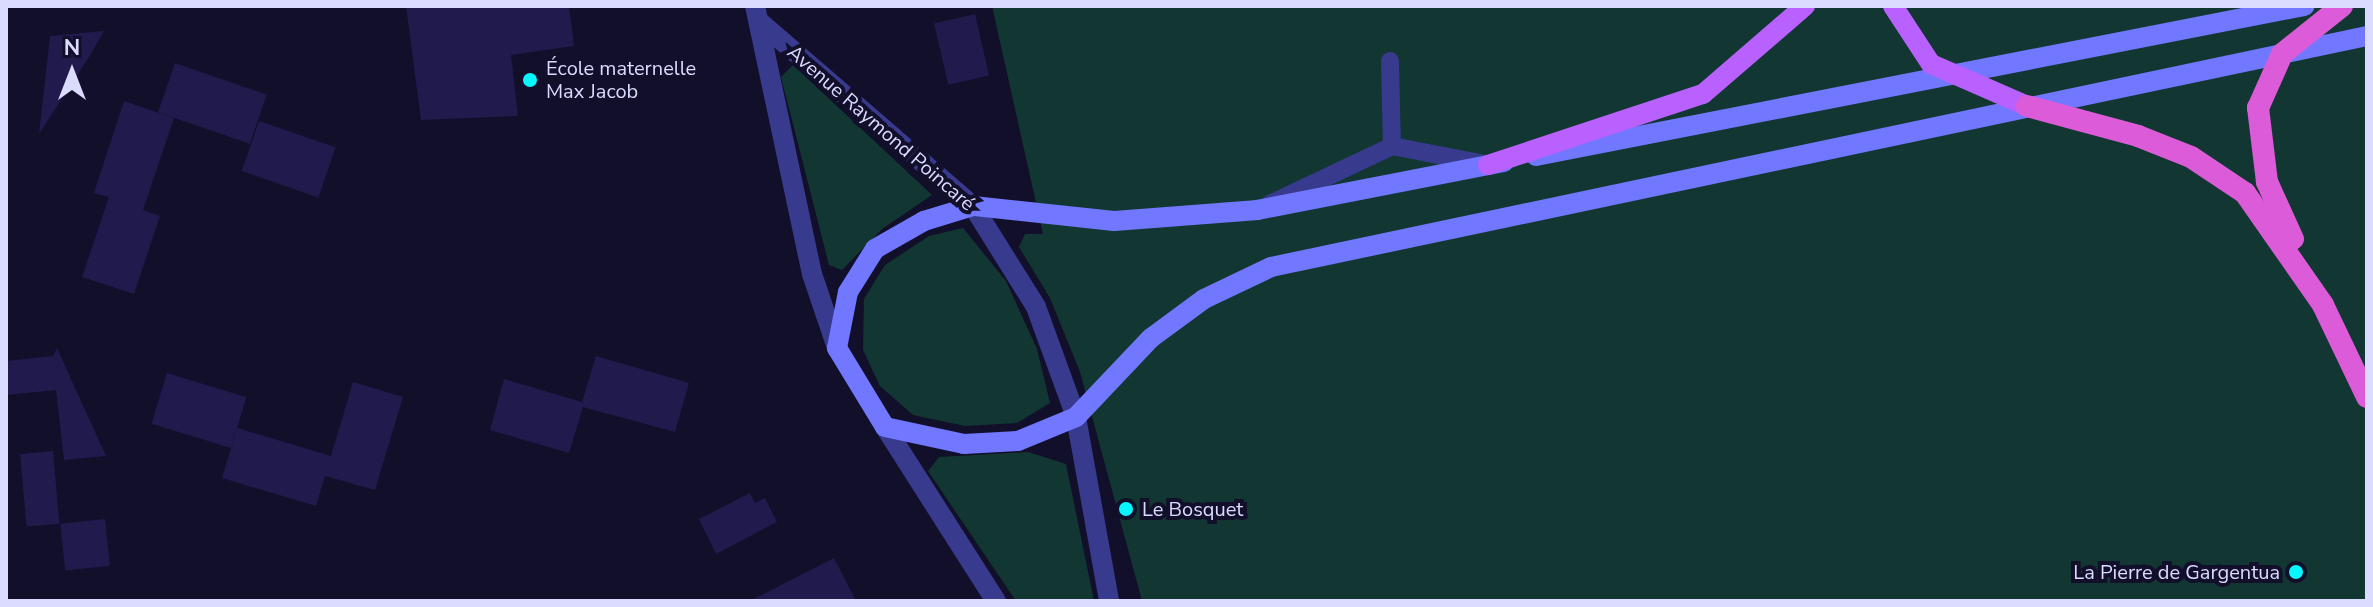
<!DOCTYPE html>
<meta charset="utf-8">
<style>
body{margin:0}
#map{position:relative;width:2373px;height:607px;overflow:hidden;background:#120f2b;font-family:"Nunito Sans",sans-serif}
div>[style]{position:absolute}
.green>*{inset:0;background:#123632}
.building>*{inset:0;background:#211a4d;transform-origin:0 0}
.service>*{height:18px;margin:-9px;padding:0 9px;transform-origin:9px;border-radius:9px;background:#383a8d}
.tertiary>*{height:20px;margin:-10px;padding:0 10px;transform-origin:10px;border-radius:10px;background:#383a8d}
.secondary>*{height:20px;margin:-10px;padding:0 10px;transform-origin:10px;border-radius:10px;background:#7177ff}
.primary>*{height:20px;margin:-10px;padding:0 10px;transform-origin:10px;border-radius:10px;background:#b961ff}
.trunk>*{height:22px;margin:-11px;padding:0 11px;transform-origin:11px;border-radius:11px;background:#dc5bd8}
.dots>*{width:22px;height:22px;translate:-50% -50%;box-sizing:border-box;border:4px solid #120f2b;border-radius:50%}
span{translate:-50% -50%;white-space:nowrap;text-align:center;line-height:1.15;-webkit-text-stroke:8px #120f2b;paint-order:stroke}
.poi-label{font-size:20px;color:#dbdaff}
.left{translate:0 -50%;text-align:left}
.right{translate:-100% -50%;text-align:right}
.street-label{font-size:20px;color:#dbdaff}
.frame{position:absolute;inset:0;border:8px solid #dbdaff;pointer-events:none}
.north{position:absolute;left:32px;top:32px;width:80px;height:80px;-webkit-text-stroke:6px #120f2b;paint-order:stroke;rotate:0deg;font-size:22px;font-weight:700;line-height:32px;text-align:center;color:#dbdaff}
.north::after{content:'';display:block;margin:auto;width:28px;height:36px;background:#dbdaff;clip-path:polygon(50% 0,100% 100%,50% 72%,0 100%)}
</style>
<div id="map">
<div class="green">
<i style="clip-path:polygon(992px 6px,2367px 6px,2367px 601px,1142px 601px,1080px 372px,1050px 298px,1019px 247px,1025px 234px,1043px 234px)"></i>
<i style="clip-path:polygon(793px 65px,932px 195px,882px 229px,842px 270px,829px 265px,781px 77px)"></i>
<i style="clip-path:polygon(963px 228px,1006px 281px,1037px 349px,1050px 403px,1017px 423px,965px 426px,913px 415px,880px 386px,863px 350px,864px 299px,885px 265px,929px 236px)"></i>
<i style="clip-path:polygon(1028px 452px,1066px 464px,1094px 601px,1016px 601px,928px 471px,939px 457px)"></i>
</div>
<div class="building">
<i style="clip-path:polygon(406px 6px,569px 6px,574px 46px,511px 55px,518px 116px,421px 120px)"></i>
<i style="left:975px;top:14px;width:63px;height:42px;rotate:77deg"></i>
<i style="clip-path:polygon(104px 31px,89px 57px,39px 134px,50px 36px)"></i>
<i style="left:175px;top:63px;width:97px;height:52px;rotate:19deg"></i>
<i style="clip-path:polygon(124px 101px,174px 118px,143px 210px,160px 216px,134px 294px,82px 277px,109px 197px,94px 193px)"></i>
<i style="left:259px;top:121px;width:81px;height:53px;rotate:19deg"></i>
<i style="clip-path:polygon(57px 348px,75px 388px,106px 456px,64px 460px,56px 390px,6px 395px,6px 361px,53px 356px)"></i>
<i style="clip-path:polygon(596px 356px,689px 383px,675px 432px,583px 407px,569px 453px,490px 430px,504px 379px,582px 402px)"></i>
<i style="left:167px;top:373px;width:83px;height:53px;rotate:17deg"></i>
<i style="clip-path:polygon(353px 382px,403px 397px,375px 490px,325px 476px,316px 506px,222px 478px,237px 428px,331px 456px)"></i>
<i style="left:53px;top:451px;width:73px;height:33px;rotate:85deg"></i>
<i style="clip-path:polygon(750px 493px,755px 503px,765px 498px,777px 522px,716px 554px,699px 519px)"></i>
<i style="left:105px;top:519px;width:47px;height:45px;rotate:84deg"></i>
<i style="clip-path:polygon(834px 558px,856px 601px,750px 601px)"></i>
</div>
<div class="service">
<i style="left:1390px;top:61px;width:85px;rotate:88.7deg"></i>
<i style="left:1270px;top:204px;width:135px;rotate:-25.4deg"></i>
<i style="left:1392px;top:146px;width:95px;rotate:11deg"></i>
</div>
<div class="tertiary">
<i style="left:755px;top:6px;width:274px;rotate:78deg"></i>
<i style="left:812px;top:274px;width:78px;rotate:71.3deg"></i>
<i style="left:761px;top:23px;width:280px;rotate:40.8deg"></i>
<i style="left:973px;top:206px;width:119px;rotate:58deg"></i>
<i style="left:1036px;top:307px;width:117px;rotate:70deg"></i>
<i style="left:1076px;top:417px;width:187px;rotate:79.8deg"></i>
<i style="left:885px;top:427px;width:206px;rotate:57.5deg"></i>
</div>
<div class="secondary">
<i style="left:1536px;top:156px;width:783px;rotate:-11.05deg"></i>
<i style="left:1504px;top:162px;width:251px;rotate:169deg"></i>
<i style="left:1258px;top:210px;width:144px;rotate:175.6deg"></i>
<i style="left:1114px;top:221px;width:142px;rotate:-173.9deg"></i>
<i style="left:973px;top:206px;width:51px;rotate:163deg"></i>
<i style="left:924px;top:221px;width:56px;rotate:150.3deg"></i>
<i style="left:875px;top:249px;width:51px;rotate:122.1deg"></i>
<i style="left:848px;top:292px;width:57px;rotate:101.1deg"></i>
<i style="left:837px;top:348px;width:92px;rotate:58.7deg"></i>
<i style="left:885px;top:427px;width:81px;rotate:12.1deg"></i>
<i style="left:964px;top:444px;width:54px;rotate:-3.2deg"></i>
<i style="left:1018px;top:441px;width:63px;rotate:-22.5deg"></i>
<i style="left:1076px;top:417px;width:109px;rotate:-46.5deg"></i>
<i style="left:1151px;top:338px;width:66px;rotate:-36.3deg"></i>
<i style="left:1204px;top:299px;width:74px;rotate:-25.5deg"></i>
<i style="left:1271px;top:267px;width:1120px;rotate:-11.9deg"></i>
</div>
<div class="primary">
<i style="left:1893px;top:6px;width:69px;rotate:56.8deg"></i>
<i style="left:1931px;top:64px;width:105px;rotate:23.6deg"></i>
<i style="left:1488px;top:165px;width:226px;rotate:-18.3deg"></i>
<i style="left:1703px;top:94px;width:135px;rotate:-40.8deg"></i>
</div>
<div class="trunk">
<i style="left:2027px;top:106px;width:115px;rotate:15.1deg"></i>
<i style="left:2138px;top:136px;width:57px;rotate:21.6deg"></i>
<i style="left:2191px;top:157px;width:65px;rotate:33.7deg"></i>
<i style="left:2245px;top:193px;width:136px;rotate:55.1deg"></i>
<i style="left:2323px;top:305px;width:102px;rotate:64.4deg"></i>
<i style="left:2293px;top:239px;width:63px;rotate:-114.5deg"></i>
<i style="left:2267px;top:182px;width:75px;rotate:-96.9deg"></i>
<i style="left:2258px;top:108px;width:59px;rotate:-66deg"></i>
<i style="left:2282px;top:54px;width:77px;rotate:-38.7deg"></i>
</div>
<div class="dots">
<i style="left:530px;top:80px;background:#06f7ff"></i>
<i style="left:1126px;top:509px;background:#06f7ff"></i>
<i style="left:2296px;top:572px;background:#06f7ff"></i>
</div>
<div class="poi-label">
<span class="left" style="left:546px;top:80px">École maternelle<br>Max Jacob</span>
<span class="left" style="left:1142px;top:509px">Le Bosquet</span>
<span class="right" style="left:2280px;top:572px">La Pierre de Gargentua</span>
</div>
<div class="street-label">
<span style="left:881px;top:128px;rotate:41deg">Avenue Raymond Poincaré</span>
</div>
<div class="frame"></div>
<div class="north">N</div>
</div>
